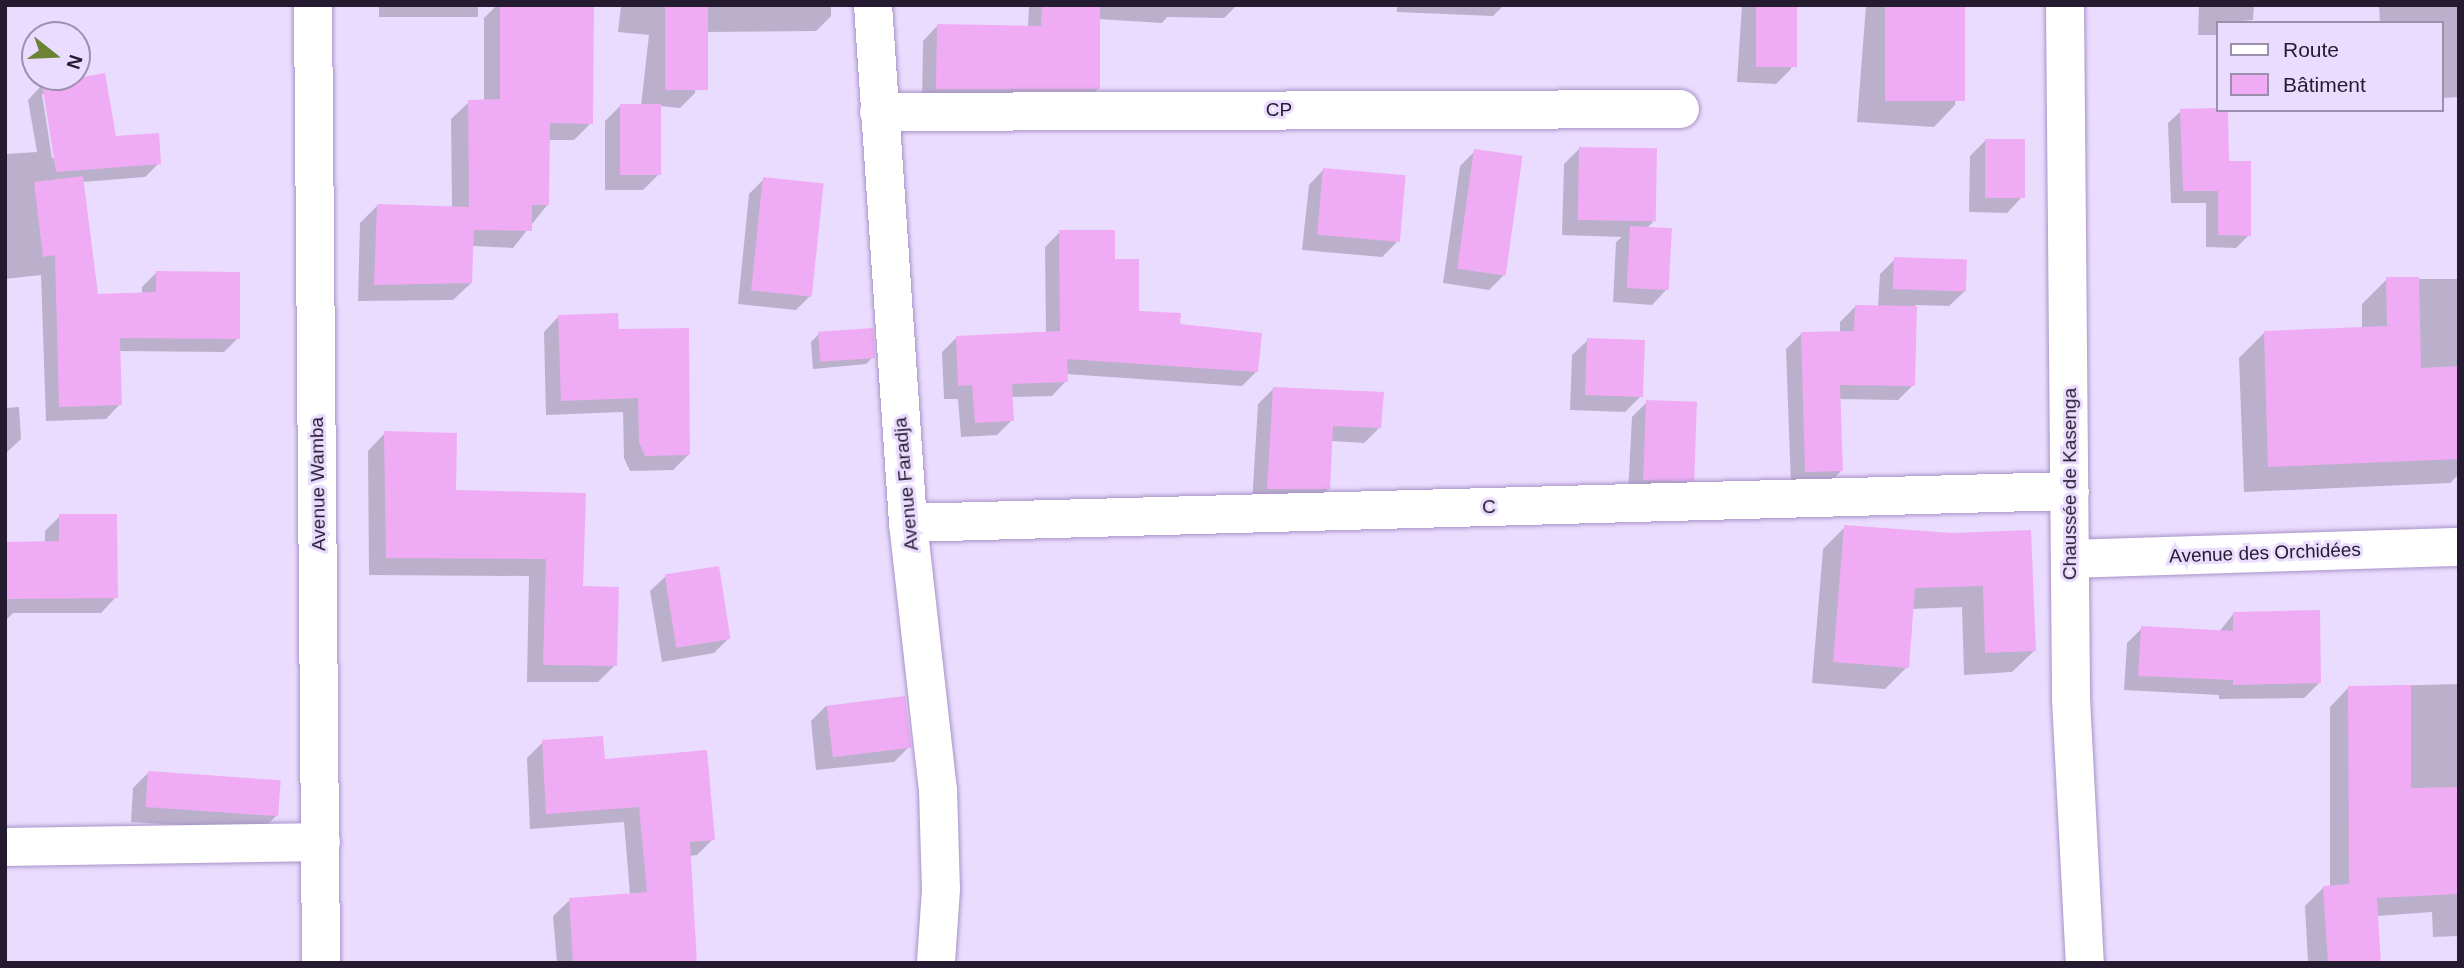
<!DOCTYPE html>
<meta charset="utf-8">
<style>
body{margin:0}
#map{position:relative;width:2464px;height:968px;overflow:hidden;background:#eadcfe;font-family:Arial,sans-serif}
div>[style]{position:absolute}
.shadow>*{inset:0;background:#0003;transform-origin:0 0}
.building>*{inset:0;background:#efacf5;transform-origin:0 0}
.roads{filter:drop-shadow(0 0 2px #a892c7) drop-shadow(0 0 2px #a892c7)}
.minor>*{height:38px;margin:-19px;padding:0 19px;transform-origin:19px;border-radius:19px;background:#fff}
.secondary>*{height:38px;margin:-19px;padding:0 19px;transform-origin:19px;border-radius:19px;background:#fff}
span{translate:-50% -50%;white-space:nowrap;text-align:center;line-height:1.15;-webkit-text-stroke:6px #eadcfe;paint-order:stroke}
.street-label{font-size:19px;color:#241b30}
.frame{position:absolute;inset:0;border:7px solid #241b30;pointer-events:none}
.legend{position:absolute;left:2216px;top:21px;width:228px;height:91px;box-sizing:border-box;background:#eadcfe;border:2px solid #9b8fac;margin:0;padding:9px 12px;list-style:none;font-size:21px;color:#241b30}
.legend li{display:flex;align-items:center;gap:14px;height:35px}
.legend b{width:35px;border:2px solid #9b8fac}
.north{position:absolute;left:21px;top:21px;width:70px;height:70px;box-sizing:border-box;background:#eadcfe;border:2px solid #9b8fac;border-radius:50%;rotate:108deg;font-size:19px;font-weight:700;line-height:28px;text-align:center;color:#241b30}
.north::after{content:'';display:block;margin:auto;width:24px;height:32px;background:#6c8335;clip-path:polygon(50% 0,100% 100%,50% 72%,0 100%)}
</style>
<div id="map">
<div class="shadow">
<i style="left:379px;top:5px;width:99px;height:12px"></i>
<i style="clip-path:polygon(497px 5px,592px 5px,591px 123px,574px 140px,548px 140px,548px 204px,513px 248px,472px 246px,471px 283px,453px 300px,358px 301px,360px 223px,377px 206px,452px 208px,451px 119px,469px 102px,484px 101px,484px 18px)"></i>
<i style="clip-path:polygon(621px 5px,831px 5px,831px 16px,816px 31px,703px 32px,695px 93px,680px 108px,660px 106px,658px 175px,643px 190px,605px 190px,605px 121px,620px 106px,641px 106px,649px 35px,618px 32px)"></i>
<i style="clip-path:polygon(1029px 5px,1237px 5px,1224px 18px,1167px 17px,1162px 23px,1098px 19px,1098px 89px,1083px 104px,922px 104px,923px 41px,938px 25px,1028px 27px)"></i>
<i style="clip-path:polygon(1397px 5px,1504px 5px,1493px 16px,1397px 12px)"></i>
<i style="clip-path:polygon(1742px 5px,1796px 5px,1791px 69px,1776px 84px,1737px 82px)"></i>
<i style="clip-path:polygon(1866px 5px,1963px 5px,1955px 105px,1934px 127px,1857px 122px)"></i>
<i style="clip-path:polygon(2199px 5px,2254px 5px,2253px 20px,2217px 23px,2217px 35px,2198px 35px)"></i>
<i style="clip-path:polygon(2379px 5px,2459px 5px,2459px 97px,2442px 98px,2441px 23px,2380px 23px)"></i>
<i style="clip-path:polygon(evenodd,42px 85px,114px 138px,159px 163px,145px 177px,82px 182px,96px 296px,142px 295px,142px 287px,157px 272px,238px 338px,224px 352px,118px 351px,120px 404px,106px 419px,46px 421px,41px 275px,5px 279px,5px 154px,37px 152px,28px 100px,42px 85px,42px 94px,45px 94px,56px 158px,52px 158px,42px 94px)"></i>
<i style="clip-path:polygon(2181px 111px,2228px 163px,2249px 235px,2236px 248px,2206px 247px,2206px 203px,2171px 203px,2168px 123px)"></i>
<i style="clip-path:polygon(1985px 141px,2022px 197px,2007px 213px,1969px 212px,1970px 156px)"></i>
<i style="clip-path:polygon(1579px 149px,1653px 222px,1647px 228px,1667px 289px,1652px 305px,1613px 302px,1616px 242px,1622px 237px,1562px 235px,1564px 164px)"></i>
<i style="clip-path:polygon(1475px 151px,1504px 275px,1489px 290px,1443px 283px,1460px 166px)"></i>
<i style="clip-path:polygon(1324px 169px,1397px 242px,1382px 257px,1302px 250px,1309px 185px)"></i>
<i style="clip-path:polygon(764px 179px,811px 295px,796px 310px,738px 304px,749px 194px)"></i>
<i style="clip-path:polygon(1060px 232px,1113px 261px,1138px 313px,1179px 325px,1256px 372px,1242px 386px,1066px 374px,1066px 381px,1052px 396px,1011px 397px,1012px 420px,997px 435px,961px 437px,958px 399px,944px 399px,942px 352px,957px 337px,1046px 334px,1045px 247px)"></i>
<i style="clip-path:polygon(1895px 259px,1965px 291px,1949px 306px,1915px 305px,1913px 385px,1898px 400px,1839px 399px,1842px 470px,1827px 485px,1791px 486px,1786px 349px,1801px 334px,1840px 333px,1840px 322px,1856px 306px,1878px 307px,1880px 274px)"></i>
<i style="clip-path:polygon(2387px 279px,2459px 279px,2459px 474px,2450px 483px,2244px 492px,2239px 358px,2264px 333px,2362px 329px,2362px 304px)"></i>
<i style="clip-path:polygon(559px 316px,617px 331px,689px 454px,673px 470px,630px 471px,624px 458px,623px 412px,546px 415px,544px 332px)"></i>
<i style="clip-path:polygon(819px 334px,873px 357px,866px 364px,813px 369px,811px 342px)"></i>
<i style="clip-path:polygon(1588px 340px,1640px 397px,1625px 412px,1570px 410px,1572px 355px)"></i>
<i style="clip-path:polygon(1273px 389px,1379px 428px,1364px 443px,1331px 441px,1328px 489px,1313px 504px,1252px 504px,1258px 404px)"></i>
<i style="clip-path:polygon(1647px 402px,1691px 479px,1676px 494px,1628px 495px,1632px 417px)"></i>
<i style="clip-path:polygon(19px 407px,21px 439px,5px 454px,5px 408px)"></i>
<i style="clip-path:polygon(385px 433px,454px 492px,584px 494px,581px 588px,615px 665px,598px 682px,527px 682px,529px 576px,369px 575px,368px 451px)"></i>
<i style="clip-path:polygon(60px 516px,116px 597px,101px 613px,13px 613px,5px 621px,5px 543px,45px 543px,45px 531px)"></i>
<i style="clip-path:polygon(1845px 527px,1951px 534px,2034px 651px,2012px 672px,1964px 675px,1962px 607px,1912px 609px,1907px 667px,1885px 689px,1812px 683px,1823px 549px)"></i>
<i style="clip-path:polygon(666px 576px,729px 638px,714px 653px,662px 662px,650px 591px)"></i>
<i style="clip-path:polygon(2234px 613px,2319px 683px,2304px 698px,2219px 699px,2219px 695px,2124px 690px,2127px 643px,2142px 628px,2219px 632px)"></i>
<i style="clip-path:polygon(2459px 684px,2459px 936px,2433px 937px,2432px 912px,2377px 916px,2379px 963px,2308px 963px,2305px 906px,2324px 887px,2330px 887px,2330px 707px,2349px 687px)"></i>
<i style="clip-path:polygon(826px 706px,909px 747px,894px 762px,816px 770px,811px 721px)"></i>
<i style="clip-path:polygon(543px 742px,603px 761px,713px 839px,697px 855px,689px 856px,695px 963px,557px 963px,553px 916px,570px 900px,630px 895px,624px 822px,530px 829px,527px 758px)"></i>
<i style="clip-path:polygon(148px 773px,277px 815px,262px 830px,131px 822px,133px 788px)"></i>
</div>
<div class="building">
<i style="clip-path:polygon(500px 5px,594px 5px,593px 124px,550px 123px,549px 205px,532px 205px,532px 231px,474px 230px,472px 283px,374px 285px,377px 204px,469px 207px,468px 100px,500px 99px)"></i>
<i style="left:665px;top:5px;width:43px;height:85px"></i>
<i style="clip-path:polygon(1042px 5px,1100px 5px,1100px 89px,936px 89px,937px 24px,1041px 26px)"></i>
<i style="left:1756px;top:5px;width:41px;height:62px"></i>
<i style="left:1885px;top:5px;width:80px;height:96px"></i>
<i style="clip-path:polygon(105px 73px,116px 136px,159px 133px,161px 164px,56px 172px,42px 84px)"></i>
<i style="left:620px;top:104px;width:41px;height:71px"></i>
<i style="clip-path:polygon(2217px 108px,2228px 110px,2229px 161px,2251px 161px,2251px 236px,2218px 235px,2218px 191px,2183px 191px,2180px 109px)"></i>
<i style="left:1985px;top:139px;width:40px;height:59px"></i>
<i style="left:1579px;top:147px;width:78px;height:73px;rotate:1deg"></i>
<i style="left:1474px;top:149px;width:49px;height:121px;rotate:8deg"></i>
<i style="left:1323px;top:168px;width:83px;height:67px;rotate:5deg"></i>
<i style="clip-path:polygon(83px 176px,98px 294px,156px 292px,156px 271px,240px 272px,240px 339px,120px 338px,122px 405px,59px 407px,55px 255px,43px 257px,34px 182px)"></i>
<i style="left:763px;top:177px;width:61px;height:114px;rotate:6deg"></i>
<i style="left:1630px;top:226px;width:42px;height:62px;rotate:3deg"></i>
<i style="clip-path:polygon(1059px 230px,1115px 230px,1115px 259px,1139px 259px,1139px 311px,1181px 313px,1180px 324px,1262px 333px,1258px 372px,1067px 359px,1068px 382px,1012px 384px,1014px 421px,975px 423px,972px 385px,958px 386px,956px 336px,1060px 331px)"></i>
<i style="left:1894px;top:257px;width:73px;height:32px;rotate:2deg"></i>
<i style="clip-path:polygon(2386px 277px,2419px 277px,2421px 368px,2459px 366px,2459px 459px,2268px 467px,2264px 331px,2387px 326px)"></i>
<i style="clip-path:polygon(1855px 305px,1917px 306px,1915px 386px,1840px 385px,1843px 471px,1805px 472px,1801px 332px,1854px 331px)"></i>
<i style="clip-path:polygon(618px 313px,619px 329px,689px 328px,690px 455px,645px 456px,639px 442px,638px 398px,561px 401px,558px 315px)"></i>
<i style="left:873px;top:328px;width:30px;height:55px;rotate:86deg"></i>
<i style="left:1587px;top:338px;width:58px;height:57px;rotate:2deg"></i>
<i style="clip-path:polygon(1273px 387px,1384px 392px,1381px 428px,1333px 426px,1330px 489px,1267px 489px)"></i>
<i style="left:1646px;top:400px;width:51px;height:80px;rotate:2deg"></i>
<i style="clip-path:polygon(384px 431px,457px 433px,456px 490px,586px 493px,583px 586px,619px 587px,617px 666px,543px 665px,546px 559px,386px 558px)"></i>
<i style="clip-path:polygon(59px 514px,117px 514px,118px 598px,5px 599px,5px 542px,59px 541px)"></i>
<i style="clip-path:polygon(1844px 525px,1951px 533px,2031px 530px,2036px 651px,1985px 653px,1983px 586px,1915px 588px,1909px 668px,1833px 662px)"></i>
<i style="left:719px;top:566px;width:74px;height:55px;rotate:81deg"></i>
<i style="clip-path:polygon(2320px 610px,2321px 683px,2233px 685px,2233px 680px,2138px 676px,2141px 626px,2233px 631px,2233px 612px)"></i>
<i style="clip-path:polygon(2411px 685px,2411px 788px,2459px 787px,2459px 894px,2377px 898px,2381px 963px,2328px 963px,2323px 886px,2349px 884px,2348px 686px)"></i>
<i style="left:905px;top:696px;width:52px;height:79px;rotate:83deg"></i>
<i style="clip-path:polygon(603px 736px,605px 759px,707px 750px,715px 840px,690px 842px,697px 963px,573px 963px,569px 898px,647px 892px,639px 807px,546px 814px,542px 740px)"></i>
<i style="left:148px;top:771px;width:133px;height:36px;rotate:4deg"></i>
</div>
<div class="roads">
<div class="minor">
<i style="left:313px;top:5px;width:958px;rotate:89.52deg"></i>
<i style="left:873px;top:5px;width:519px;rotate:86.13deg"></i>
<i style="left:908px;top:523px;width:269px;rotate:83.6deg"></i>
<i style="left:938px;top:790px;width:99px;rotate:88.3deg"></i>
<i style="left:941px;top:889px;width:74px;rotate:93.9deg"></i>
<i style="left:879px;top:112px;width:801px;rotate:-0.21deg"></i>
<i style="left:908px;top:523px;width:1162px;rotate:-1.58deg"></i>
<i style="left:2071px;top:559px;width:388px;rotate:-1.8deg"></i>
<i style="left:5px;top:847px;width:316px;rotate:-0.9deg"></i>
</div>
<div class="secondary">
<i style="left:2065px;top:5px;width:694px;rotate:89.5deg"></i>
<i style="left:2071px;top:699px;width:264px;rotate:87deg"></i>
</div>
</div>
<div class="street-label">
<span style="left:1279px;top:110px">CP</span>
<span style="left:318px;top:484px;rotate:-91deg">Avenue Wamba</span>
<span style="left:906px;top:484px;rotate:-95deg">Avenue Faradja</span>
<span style="left:2070px;top:484px;rotate:-90deg">Chaussée de Kasenga</span>
<span style="left:1489px;top:507px;rotate:-2deg">C</span>
<span style="left:2265px;top:553px;rotate:-2deg">Avenue des Orchidées</span>
</div>
<div class="frame"></div>
<ul class="legend">
<li><b style="height:9px;background:#fff"></b>Route</li>
<li><b style="height:19px;background:#efacf5"></b>Bâtiment</li>
</ul>
<div class="north">N</div>
</div>
